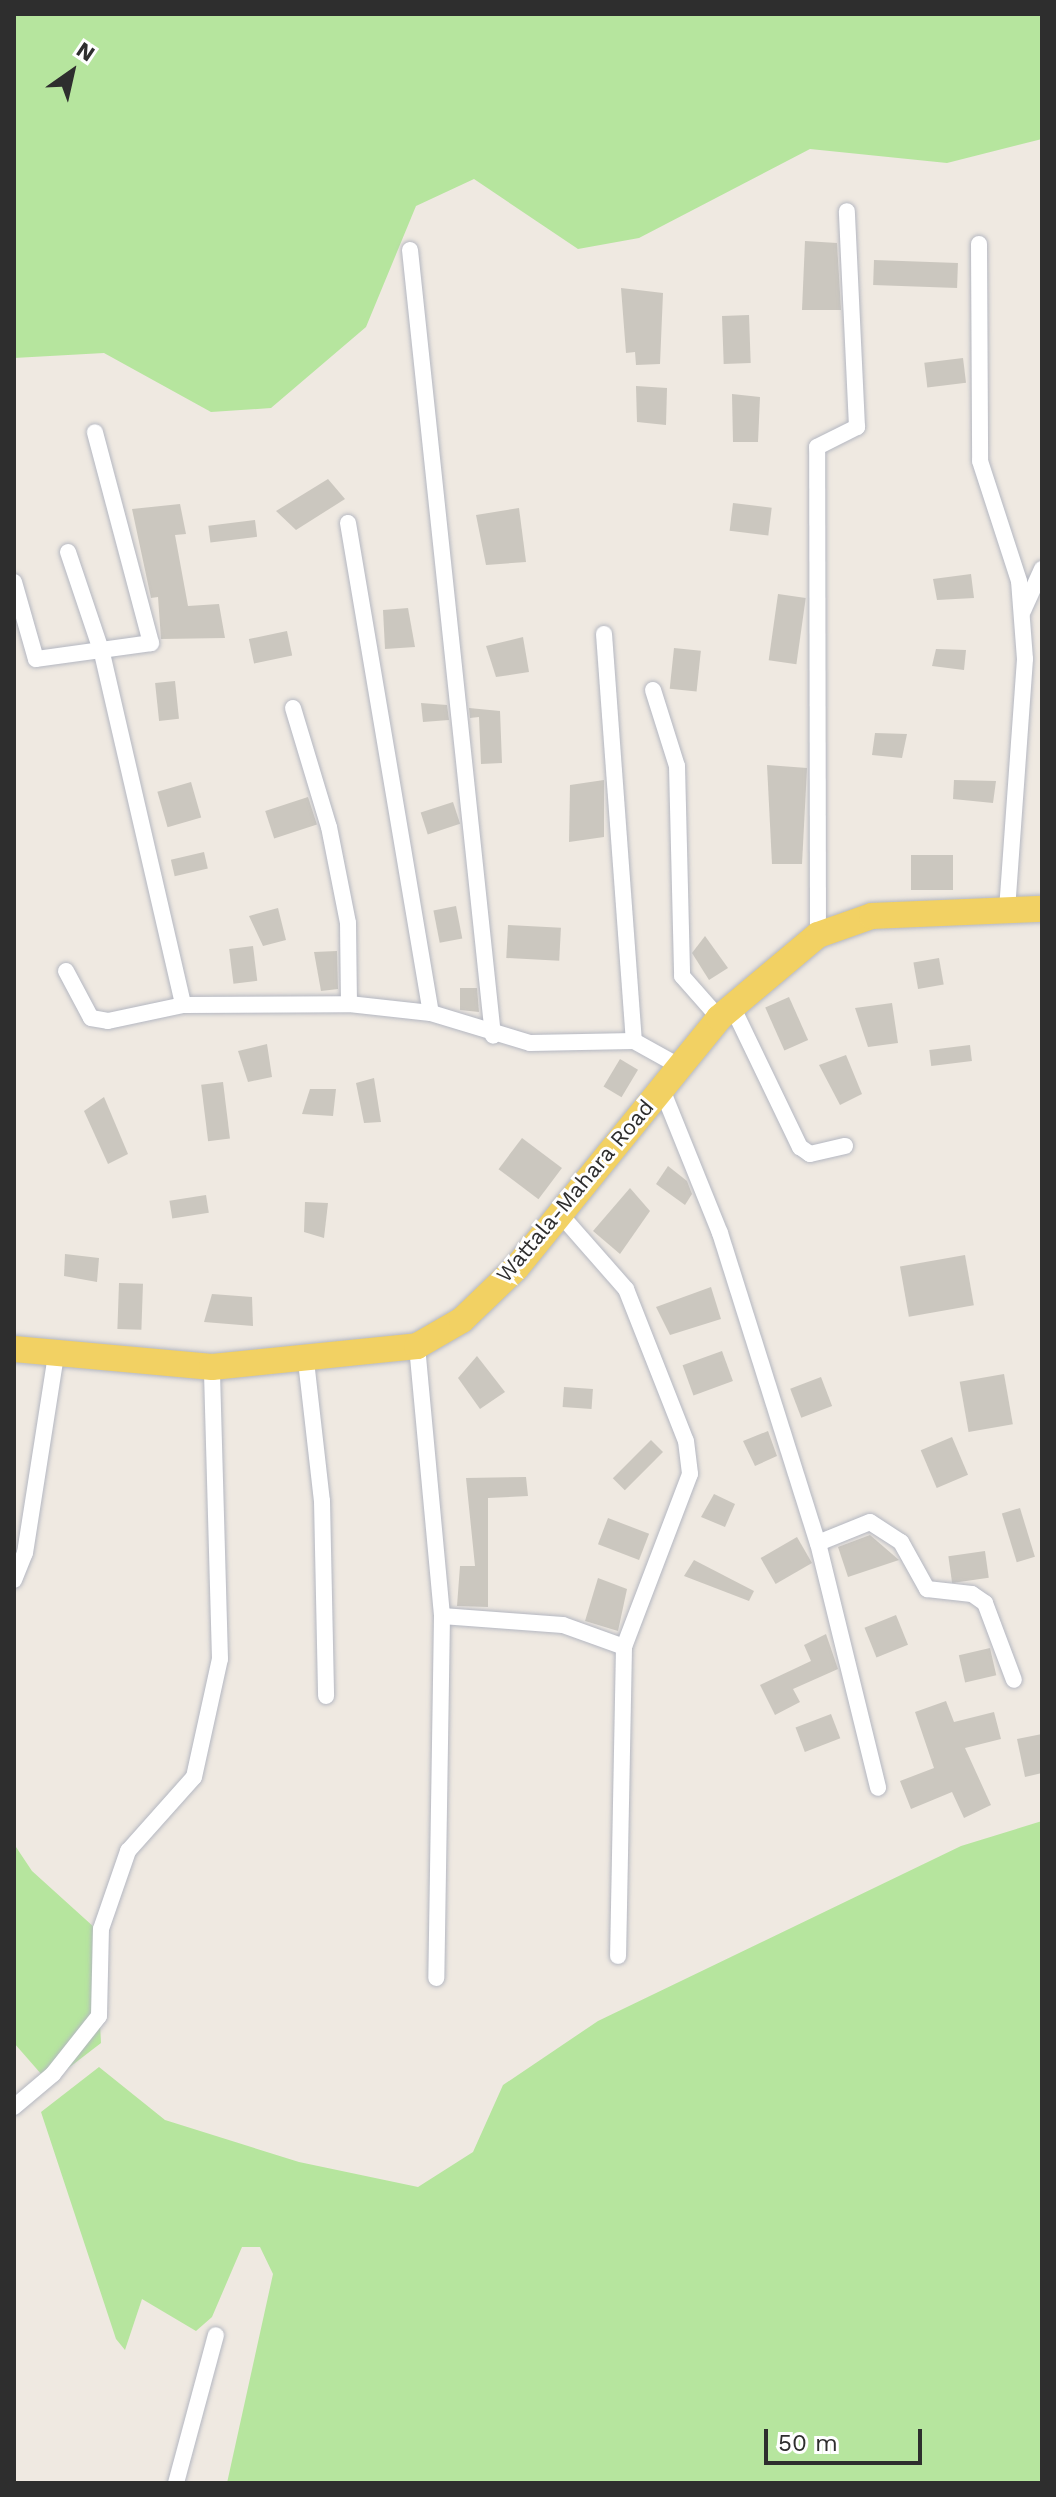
<!DOCTYPE html>
<style>
body{margin:0}
#map{position:relative;width:1056px;height:2497px;overflow:hidden;background:#efe9e1;font-family:"Work Sans",sans-serif}
div>[style]{position:absolute}
.green>*{inset:0;background:#b6e59e}
.building>*{inset:0;background:#cbc7bf;transform-origin:0 0}
.roads{filter:drop-shadow(0 0 2px #b4b7c1) drop-shadow(0 0 2px #b4b7c1)}
.street>*{height:16px;margin:-8px;padding:0 8px;transform-origin:8px;border-radius:8px;background:#fff}
.primary>*{height:26px;margin:-13px;padding:0 13px;transform-origin:13px;border-radius:13px;background:#f2d163}
span{translate:-50% -50%;white-space:nowrap;text-align:center;line-height:1.15;-webkit-text-stroke:6px #fff;paint-order:stroke}
.street-label{font-size:22px;color:#2e2e2e}
.frame{position:absolute;inset:0;border:16px solid #2e2e2e;pointer-events:none}
.north{position:absolute;left:32px;top:32px;width:80px;height:80px;-webkit-text-stroke:6px #fff;paint-order:stroke;rotate:34deg;font-size:22px;font-weight:700;line-height:32px;text-align:center;color:#2e2e2e}
.north::after{content:'';display:block;margin:auto;width:28px;height:36px;background:#2e2e2e;clip-path:polygon(50% 0,100% 100%,50% 72%,0 100%)}
.scale{position:absolute;left:764px;top:2429px;width:158px;height:36px;box-sizing:border-box;border:4px solid #2e2e2e;border-top:0;padding-left:10px;font-size:24px;line-height:28px;white-space:nowrap;color:#2e2e2e;-webkit-text-stroke:6px #fff;paint-order:stroke}
</style>
<div id="map">
<div class="green">
<i style="clip-path:polygon(14px 14px,1042px 14px,1042px 139px,947px 163px,810px 149px,639px 238px,578px 249px,474px 179px,416px 206px,366px 327px,271px 408px,211px 412px,104px 353px,14px 358px)"></i>
<i style="clip-path:polygon(1042px 1821px,1042px 2483px,227px 2483px,273px 2274px,260px 2247px,242px 2247px,212px 2317px,196px 2331px,142px 2299px,125px 2350px,116px 2339px,41px 2112px,99px 2067px,165px 2120px,299px 2162px,418px 2187px,473px 2152px,503px 2085px,598px 2021px,961px 1846px)"></i>
<i style="clip-path:polygon(14px 1844px,32px 1871px,95px 1928px,101px 2043px,49px 2083px,14px 2043px)"></i>
</div>
<div class="building">
<i style="clip-path:polygon(805px 241px,837px 243px,841px 310px,802px 310px)"></i>
<i style="left:874px;top:260px;width:84px;height:25px;rotate:2deg"></i>
<i style="clip-path:polygon(621px 288px,663px 293px,660px 364px,636px 365px,635px 352px,626px 353px)"></i>
<i style="left:749px;top:315px;width:48px;height:27px;rotate:88deg"></i>
<i style="left:963px;top:358px;width:25px;height:39px;rotate:83deg"></i>
<i style="clip-path:polygon(636px 386px,667px 388px,666px 425px,637px 422px)"></i>
<i style="clip-path:polygon(732px 394px,760px 397px,758px 442px,733px 442px)"></i>
<i style="clip-path:polygon(328px 479px,345px 499px,296px 530px,276px 511px)"></i>
<i style="left:733px;top:503px;width:39px;height:28px;rotate:7deg"></i>
<i style="clip-path:polygon(180px 504px,186px 534px,175px 535px,188px 606px,219px 604px,225px 638px,161px 639px,158px 597px,151px 598px,132px 509px)"></i>
<i style="clip-path:polygon(519px 508px,526px 562px,486px 565px,476px 515px)"></i>
<i style="left:255px;top:520px;width:17px;height:47px;rotate:83deg"></i>
<i style="clip-path:polygon(971px 574px,974px 598px,937px 600px,933px 579px)"></i>
<i style="left:778px;top:594px;width:28px;height:67px;rotate:8deg"></i>
<i style="clip-path:polygon(408px 608px,415px 647px,385px 649px,383px 610px)"></i>
<i style="left:287px;top:631px;width:25px;height:39px;rotate:78deg"></i>
<i style="clip-path:polygon(523px 637px,529px 672px,496px 677px,486px 646px)"></i>
<i style="left:674px;top:648px;width:27px;height:41px;rotate:6deg"></i>
<i style="clip-path:polygon(936px 649px,966px 650px,964px 670px,932px 666px)"></i>
<i style="left:175px;top:681px;width:38px;height:20px;rotate:84deg"></i>
<i style="clip-path:polygon(421px 703px,447px 705px,449px 720px,423px 722px)"></i>
<i style="clip-path:polygon(469px 708px,500px 711px,502px 763px,481px 764px,479px 717px,470px 718px)"></i>
<i style="clip-path:polygon(875px 733px,907px 734px,902px 758px,872px 755px)"></i>
<i style="clip-path:polygon(767px 765px,807px 768px,802px 864px,772px 864px)"></i>
<i style="clip-path:polygon(604px 780px,604px 837px,569px 842px,570px 785px)"></i>
<i style="clip-path:polygon(954px 780px,996px 781px,993px 803px,953px 799px)"></i>
<i style="left:191px;top:782px;width:37px;height:35px;rotate:74deg"></i>
<i style="left:308px;top:797px;width:29px;height:45px;rotate:72deg"></i>
<i style="left:453px;top:802px;width:23px;height:34px;rotate:72deg"></i>
<i style="left:204px;top:852px;width:17px;height:34px;rotate:77deg"></i>
<i style="left:911px;top:855px;width:42px;height:35px"></i>
<i style="left:456px;top:906px;width:33px;height:23px;rotate:79deg"></i>
<i style="clip-path:polygon(278px 908px,286px 940px,263px 946px,249px 916px)"></i>
<i style="left:508px;top:925px;width:53px;height:33px;rotate:3deg"></i>
<i style="clip-path:polygon(705px 936px,728px 968px,709px 980px,692px 953px)"></i>
<i style="left:253px;top:946px;width:35px;height:24px;rotate:83deg"></i>
<i style="clip-path:polygon(337px 951px,338px 989px,321px 991px,314px 952px)"></i>
<i style="left:939px;top:958px;width:27px;height:26px;rotate:80deg"></i>
<i style="clip-path:polygon(460px 988px,477px 988px,479px 1012px,460px 1010px)"></i>
<i style="left:789px;top:997px;width:47px;height:26px;rotate:66deg"></i>
<i style="clip-path:polygon(892px 1003px,898px 1043px,868px 1047px,855px 1008px)"></i>
<i style="clip-path:polygon(267px 1044px,272px 1077px,248px 1082px,238px 1051px)"></i>
<i style="left:970px;top:1045px;width:16px;height:41px;rotate:83deg"></i>
<i style="clip-path:polygon(846px 1055px,862px 1094px,840px 1105px,819px 1065px)"></i>
<i style="left:620px;top:1059px;width:21px;height:32px;rotate:31deg"></i>
<i style="clip-path:polygon(374px 1078px,381px 1122px,364px 1123px,356px 1083px)"></i>
<i style="left:223px;top:1082px;width:57px;height:22px;rotate:83deg"></i>
<i style="clip-path:polygon(310px 1089px,336px 1089px,333px 1116px,302px 1114px)"></i>
<i style="clip-path:polygon(104px 1097px,128px 1154px,108px 1164px,84px 1111px)"></i>
<i style="left:522px;top:1138px;width:50px;height:39px;rotate:37deg"></i>
<i style="clip-path:polygon(668px 1166px,687px 1181px,692px 1194px,685px 1205px,656px 1184px)"></i>
<i style="clip-path:polygon(630px 1188px,650px 1211px,620px 1254px,593px 1231px)"></i>
<i style="left:206px;top:1195px;width:18px;height:37px;rotate:81deg"></i>
<i style="clip-path:polygon(305px 1202px,328px 1203px,324px 1238px,304px 1232px)"></i>
<i style="clip-path:polygon(65px 1254px,99px 1258px,97px 1282px,64px 1276px)"></i>
<i style="left:965px;top:1255px;width:51px;height:66px;rotate:80deg"></i>
<i style="left:119px;top:1283px;width:24px;height:46px;rotate:2deg"></i>
<i style="clip-path:polygon(711px 1287px,721px 1319px,670px 1335px,656px 1307px)"></i>
<i style="clip-path:polygon(212px 1294px,252px 1297px,253px 1326px,204px 1322px)"></i>
<i style="left:722px;top:1351px;width:32px;height:42px;rotate:70deg"></i>
<i style="clip-path:polygon(477px 1356px,505px 1392px,480px 1409px,458px 1378px)"></i>
<i style="left:1004px;top:1374px;width:51px;height:45px;rotate:80deg"></i>
<i style="left:821px;top:1377px;width:31px;height:33px;rotate:69deg"></i>
<i style="left:564px;top:1387px;width:29px;height:20px;rotate:4deg"></i>
<i style="clip-path:polygon(768px 1431px,777px 1456px,755px 1466px,743px 1441px)"></i>
<i style="left:952px;top:1437px;width:41px;height:34px;rotate:67deg"></i>
<i style="left:651px;top:1440px;width:17px;height:54px;rotate:45deg"></i>
<i style="clip-path:polygon(526px 1477px,528px 1496px,488px 1498px,488px 1607px,457px 1606px,460px 1566px,475px 1566px,466px 1478px)"></i>
<i style="clip-path:polygon(714px 1494px,735px 1504px,725px 1527px,701px 1517px)"></i>
<i style="left:1020px;top:1508px;width:51px;height:19px;rotate:73deg"></i>
<i style="left:608px;top:1518px;width:44px;height:28px;rotate:21deg"></i>
<i style="clip-path:polygon(870px 1535px,899px 1560px,848px 1577px,838px 1547px)"></i>
<i style="left:797px;top:1537px;width:30px;height:42px;rotate:60deg"></i>
<i style="left:985px;top:1551px;width:27px;height:37px;rotate:82deg"></i>
<i style="clip-path:polygon(694px 1560px,754px 1591px,749px 1601px,684px 1576px)"></i>
<i style="clip-path:polygon(598px 1578px,627px 1589px,618px 1631px,585px 1621px)"></i>
<i style="left:896px;top:1615px;width:32px;height:34px;rotate:68deg"></i>
<i style="clip-path:polygon(826px 1634px,838px 1669px,793px 1689px,800px 1702px,775px 1715px,760px 1685px,811px 1661px,804px 1645px)"></i>
<i style="left:990px;top:1648px;width:28px;height:32px;rotate:77deg"></i>
<i style="clip-path:polygon(946px 1701px,954px 1722px,994px 1712px,1001px 1739px,965px 1748px,991px 1805px,964px 1818px,952px 1792px,911px 1809px,900px 1781px,934px 1768px,915px 1712px)"></i>
<i style="left:831px;top:1714px;width:26px;height:38px;rotate:69deg"></i>
<i style="clip-path:polygon(1042px 1734px,1042px 1773px,1025px 1777px,1017px 1739px)"></i>
</div>
<div class="roads">
<div class="street">
<i style="left:979px;top:244px;width:217px;rotate:89.7deg"></i>
<i style="left:980px;top:461px;width:126px;rotate:72deg"></i>
<i style="left:1019px;top:581px;width:78px;rotate:85.6deg"></i>
<i style="left:1025px;top:659px;width:253px;rotate:94.1deg"></i>
<i style="left:410px;top:250px;width:790px;rotate:83.97deg"></i>
<i style="left:348px;top:523px;width:497px;rotate:80.4deg"></i>
<i style="left:68px;top:552px;width:107px;rotate:71.4deg"></i>
<i style="left:102px;top:653px;width:361px;rotate:77deg"></i>
<i style="left:14px;top:582px;width:80px;rotate:74.1deg"></i>
<i style="left:36px;top:659px;width:116px;rotate:-7.9deg"></i>
<i style="left:151px;top:643px;width:218px;rotate:-104.9deg"></i>
<i style="left:1023px;top:611px;width:46px;rotate:-65.7deg"></i>
<i style="left:604px;top:634px;width:408px;rotate:85.8deg"></i>
<i style="left:653px;top:690px;width:80px;rotate:72.5deg"></i>
<i style="left:677px;top:766px;width:210px;rotate:88.6deg"></i>
<i style="left:682px;top:976px;width:56px;rotate:48.6deg"></i>
<i style="left:293px;top:708px;width:124px;rotate:73.2deg"></i>
<i style="left:329px;top:827px;width:98px;rotate:78.8deg"></i>
<i style="left:348px;top:923px;width:81px;rotate:89.3deg"></i>
<i style="left:818px;top:935px;width:488px;rotate:-90.1deg"></i>
<i style="left:817px;top:447px;width:45px;rotate:-26.6deg"></i>
<i style="left:857px;top:427px;width:216px;rotate:-92.7deg"></i>
<i style="left:66px;top:971px;width:53px;rotate:62deg"></i>
<i style="left:91px;top:1018px;width:17px;rotate:10deg"></i>
<i style="left:108px;top:1021px;width:77px;rotate:-12deg"></i>
<i style="left:183px;top:1005px;width:166px;rotate:-0.3deg"></i>
<i style="left:349px;top:1004px;width:82px;rotate:6.3deg"></i>
<i style="left:431px;top:1013px;width:103px;rotate:16.9deg"></i>
<i style="left:530px;top:1043px;width:104px;rotate:-1.1deg"></i>
<i style="left:634px;top:1041px;width:51px;rotate:29.1deg"></i>
<i style="left:732px;top:1006px;width:157px;rotate:64.3deg"></i>
<i style="left:800px;top:1147px;width:12px;rotate:35deg"></i>
<i style="left:810px;top:1154px;width:36px;rotate:-13deg"></i>
<i style="left:661px;top:1087px;width:157px;rotate:68deg"></i>
<i style="left:720px;top:1233px;width:325px;rotate:72.5deg"></i>
<i style="left:818px;top:1543px;width:252px;rotate:76.2deg"></i>
<i style="left:560px;top:1214px;width:100px;rotate:48.7deg"></i>
<i style="left:626px;top:1289px;width:163px;rotate:68.5deg"></i>
<i style="left:686px;top:1441px;width:33px;rotate:83deg"></i>
<i style="left:690px;top:1474px;width:185px;rotate:110.9deg"></i>
<i style="left:624px;top:1647px;width:309px;rotate:91.1deg"></i>
<i style="left:417px;top:1346px;width:271px;rotate:84.7deg"></i>
<i style="left:442px;top:1616px;width:362px;rotate:90.9deg"></i>
<i style="left:306px;top:1361px;width:141px;rotate:83.5deg"></i>
<i style="left:322px;top:1501px;width:195px;rotate:88.8deg"></i>
<i style="left:818px;top:1543px;width:56px;rotate:-22deg"></i>
<i style="left:870px;top:1522px;width:37px;rotate:33deg"></i>
<i style="left:901px;top:1542px;width:54px;rotate:61deg"></i>
<i style="left:927px;top:1589px;width:45px;rotate:6.3deg"></i>
<i style="left:972px;top:1594px;width:16px;rotate:35deg"></i>
<i style="left:985px;top:1603px;width:82px;rotate:69.4deg"></i>
<i style="left:14px;top:1580px;width:29px;rotate:-68deg"></i>
<i style="left:25px;top:1553px;width:200px;rotate:-81.1deg"></i>
<i style="left:442px;top:1616px;width:121px;rotate:4.3deg"></i>
<i style="left:563px;top:1625px;width:65px;rotate:19.8deg"></i>
<i style="left:14px;top:2107px;width:51px;rotate:-40.2deg"></i>
<i style="left:53px;top:2074px;width:74px;rotate:-51.6deg"></i>
<i style="left:99px;top:2016px;width:87px;rotate:-88.7deg"></i>
<i style="left:101px;top:1929px;width:83px;rotate:-70.9deg"></i>
<i style="left:128px;top:1851px;width:99px;rotate:-48.3deg"></i>
<i style="left:194px;top:1777px;width:121px;rotate:-77.6deg"></i>
<i style="left:220px;top:1659px;width:292px;rotate:-91.6deg"></i>
<i style="left:176px;top:2483px;width:153px;rotate:-74.9deg"></i>
</div>
<div class="primary">
<i style="left:14px;top:1349px;width:199px;rotate:5.2deg"></i>
<i style="left:212px;top:1367px;width:206px;rotate:-5.8deg"></i>
<i style="left:417px;top:1346px;width:52px;rotate:-30deg"></i>
<i style="left:462px;top:1320px;width:76px;rotate:-43.9deg"></i>
<i style="left:517px;top:1267px;width:321px;rotate:-50.9deg"></i>
<i style="left:719px;top:1018px;width:129px;rotate:-40deg"></i>
<i style="left:818px;top:935px;width:57px;rotate:-19.4deg"></i>
<i style="left:872px;top:916px;width:170px;rotate:-2.4deg"></i>
</div>
</div>
<div class="street-label">
<span style="left:575px;top:1191px;rotate:-50deg">Wattala-Mahara Road</span>
</div>
<div class="frame"></div>
<div class="north">N</div>
<div class="scale">50 m</div>
</div>
